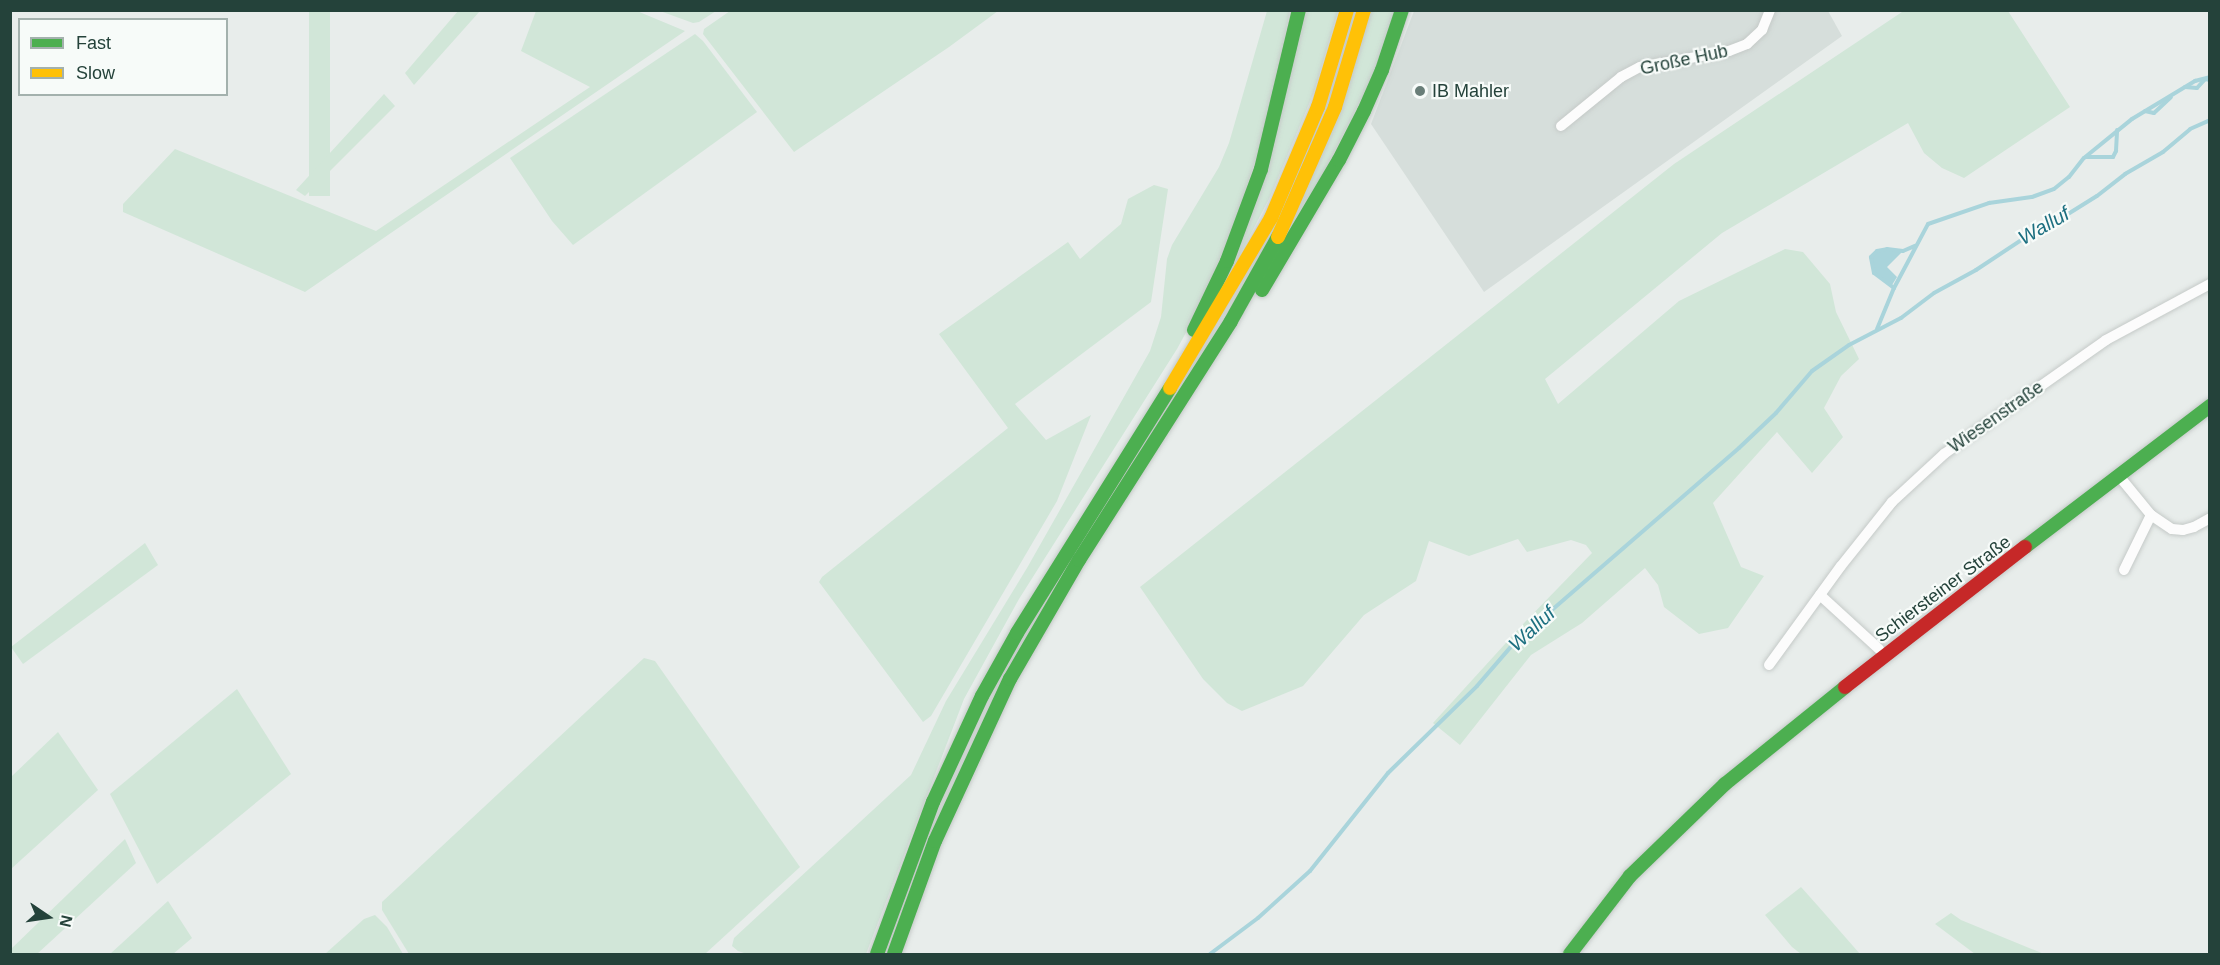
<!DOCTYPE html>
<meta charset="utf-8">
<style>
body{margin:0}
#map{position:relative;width:2220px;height:965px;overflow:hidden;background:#e8edeb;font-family:Arial,sans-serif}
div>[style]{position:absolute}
.built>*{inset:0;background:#d6dedb}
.green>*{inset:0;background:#d1e6d8;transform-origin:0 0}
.water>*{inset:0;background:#a9d4db}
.stream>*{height:4px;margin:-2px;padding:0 2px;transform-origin:2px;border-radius:2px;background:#a9d4db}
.roads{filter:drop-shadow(0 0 2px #c5cac8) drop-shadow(0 0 2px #c5cac8)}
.street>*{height:10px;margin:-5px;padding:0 5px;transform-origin:5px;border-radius:5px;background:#fcfcfc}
.fast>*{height:14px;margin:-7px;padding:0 7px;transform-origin:7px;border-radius:7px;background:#4caf50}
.slow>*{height:14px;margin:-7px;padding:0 7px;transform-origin:7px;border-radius:7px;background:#ffc107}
.jam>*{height:14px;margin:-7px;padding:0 7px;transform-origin:7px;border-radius:7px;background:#c62828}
.dots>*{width:16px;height:16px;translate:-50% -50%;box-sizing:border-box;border:3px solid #f7fbf9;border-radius:50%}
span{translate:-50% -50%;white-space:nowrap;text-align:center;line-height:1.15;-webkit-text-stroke:4.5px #f7fbf9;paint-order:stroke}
.street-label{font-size:18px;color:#24423a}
.poi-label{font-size:18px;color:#24423a}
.left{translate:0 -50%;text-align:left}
.water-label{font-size:20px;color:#1c6f80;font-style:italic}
.frame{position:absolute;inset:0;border:12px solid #24423a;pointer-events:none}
.legend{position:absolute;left:18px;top:18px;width:210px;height:78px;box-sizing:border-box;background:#f7fbf9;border:2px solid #a3b1ad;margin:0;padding:8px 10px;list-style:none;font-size:18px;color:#24423a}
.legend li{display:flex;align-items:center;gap:12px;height:30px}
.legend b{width:30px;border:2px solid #a3b1ad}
.north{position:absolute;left:18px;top:887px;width:60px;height:60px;-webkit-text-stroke:4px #f7fbf9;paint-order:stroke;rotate:103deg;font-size:16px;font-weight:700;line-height:24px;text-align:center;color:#24423a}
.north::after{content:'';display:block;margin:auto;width:21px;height:27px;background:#24423a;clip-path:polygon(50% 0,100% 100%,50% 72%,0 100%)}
</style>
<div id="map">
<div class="built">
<i style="clip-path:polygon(1414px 11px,1828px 11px,1842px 36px,1484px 292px,1371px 124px)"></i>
</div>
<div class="green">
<i style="clip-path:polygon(1905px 10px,2008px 11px,2070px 107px,1964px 178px,1942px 168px,1924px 153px,1908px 123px,1722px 233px,1545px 379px,1558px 404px,1679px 301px,1785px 249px,1803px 252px,1830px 284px,1836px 312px,1859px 359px,1841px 376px,1824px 408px,1843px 437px,1812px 473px,1777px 432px,1713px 503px,1741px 567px,1764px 576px,1728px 628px,1699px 634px,1664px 607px,1658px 585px,1645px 568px,1582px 623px,1531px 655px,1460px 745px,1433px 723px,1525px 622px,1592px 553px,1586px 545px,1571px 540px,1527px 552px,1518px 539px,1469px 556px,1429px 541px,1416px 581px,1364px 615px,1303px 686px,1242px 711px,1227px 703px,1203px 679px,1140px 587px,1674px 164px)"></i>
<i style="left:309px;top:11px;width:21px;height:185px"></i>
<i style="clip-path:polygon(458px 11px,480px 11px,414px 85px,405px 73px)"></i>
<i style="clip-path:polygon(536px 11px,637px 11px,685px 31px,305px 292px,123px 212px,123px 204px,175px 149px,376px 231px,590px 87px,521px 51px)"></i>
<i style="clip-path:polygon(660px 11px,716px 11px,699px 22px,693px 23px)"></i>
<i style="clip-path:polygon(730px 11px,730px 10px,998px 11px,949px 47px,794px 152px,703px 34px,704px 29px)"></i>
<i style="clip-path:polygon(1267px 11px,1290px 11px,1267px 124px,1234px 226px,1195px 316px,1177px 349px,1019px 599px,964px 699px,866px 954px,747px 954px,738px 951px,732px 946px,734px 938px,911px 775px,946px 701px,1027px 568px,1150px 351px,1161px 317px,1167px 259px,1172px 245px,1219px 167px,1229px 143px)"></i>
<i style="clip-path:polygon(1303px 11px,1338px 11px,1314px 92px,1270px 197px,1236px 262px)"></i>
<i style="clip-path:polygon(1370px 11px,1395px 11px,1372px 78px,1318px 184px,1295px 216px)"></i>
<i style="clip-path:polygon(695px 34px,703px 41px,757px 112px,573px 245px,552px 221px,510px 158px)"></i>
<i style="clip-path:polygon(384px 94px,395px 106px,305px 196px,296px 190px)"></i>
<i style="clip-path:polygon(1154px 185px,1168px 189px,1151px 302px,1015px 404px,1046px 440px,1091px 415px,1057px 501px,931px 716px,923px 722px,819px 582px,822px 577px,1008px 428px,939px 334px,1068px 242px,1080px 259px,1121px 224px,1128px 199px)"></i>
<i style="clip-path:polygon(145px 543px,158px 565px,23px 664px,11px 647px)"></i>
<i style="clip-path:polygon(644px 658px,655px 661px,800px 867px,705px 954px,409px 954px,382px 910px,382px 902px)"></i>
<i style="clip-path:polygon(237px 689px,291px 774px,157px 884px,110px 794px)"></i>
<i style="clip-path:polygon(58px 732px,98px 790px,11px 869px,11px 777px)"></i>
<i style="clip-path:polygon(125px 839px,136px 863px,37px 954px,11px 954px,11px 949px)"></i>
<i style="clip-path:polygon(1801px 887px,1818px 906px,1860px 954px,1801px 954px,1792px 947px,1765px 915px)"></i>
<i style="clip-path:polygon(168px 901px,192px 938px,173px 954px,110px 954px)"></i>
<i style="clip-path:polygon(1951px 913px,1961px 920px,2044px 954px,1975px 954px,1935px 924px)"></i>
<i style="clip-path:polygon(375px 915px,387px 927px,403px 954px,325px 954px,364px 919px)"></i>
</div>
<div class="water">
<i style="clip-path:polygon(1887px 249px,1903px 251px,1887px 267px,1897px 277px,1892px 285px,1874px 273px,1871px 263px,1871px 257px,1877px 251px)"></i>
</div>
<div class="stream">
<i style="left:2185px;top:87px;width:12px;rotate:5deg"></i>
<i style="left:2197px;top:88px;width:12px;rotate:-48deg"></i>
<i style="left:2205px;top:79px;width:5px;rotate:11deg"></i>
<i style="left:2145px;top:111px;width:9px;rotate:13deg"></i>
<i style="left:2154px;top:113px;width:23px;rotate:-43deg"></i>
<i style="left:2086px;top:157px;width:27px"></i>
<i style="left:2113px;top:157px;width:7px;rotate:-63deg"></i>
<i style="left:2116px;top:151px;width:21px;rotate:-87deg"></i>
<i style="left:1894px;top:288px;width:25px;rotate:-143deg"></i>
<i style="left:1874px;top:273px;width:16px;rotate:-101deg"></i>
<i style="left:1871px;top:257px;width:8px;rotate:-45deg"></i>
<i style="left:1877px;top:251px;width:10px;rotate:-11deg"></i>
<i style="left:1887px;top:249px;width:16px;rotate:7deg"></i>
<i style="left:1903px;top:251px;width:13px;rotate:-23deg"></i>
<i style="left:1877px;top:329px;width:44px;rotate:-67.5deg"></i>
<i style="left:1894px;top:288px;width:72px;rotate:-62deg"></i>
<i style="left:1928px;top:224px;width:65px;rotate:-19deg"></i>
<i style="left:1989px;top:203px;width:43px;rotate:-7.9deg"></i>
<i style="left:2032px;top:197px;width:23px;rotate:-20deg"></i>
<i style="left:2054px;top:189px;width:19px;rotate:-39deg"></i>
<i style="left:2069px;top:177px;width:24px;rotate:-52deg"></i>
<i style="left:2084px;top:158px;width:62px;rotate:-39.1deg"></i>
<i style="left:2132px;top:119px;width:74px;rotate:-31.1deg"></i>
<i style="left:2195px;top:81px;width:16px;rotate:-15deg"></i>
<i style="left:1210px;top:954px;width:60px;rotate:-36.9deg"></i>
<i style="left:1258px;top:918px;width:70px;rotate:-42.1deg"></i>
<i style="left:1310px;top:871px;width:125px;rotate:-51.5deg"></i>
<i style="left:1388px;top:773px;width:124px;rotate:-44.3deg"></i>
<i style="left:1477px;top:686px;width:58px;rotate:-49.2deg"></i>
<i style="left:1515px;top:642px;width:296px;rotate:-40.9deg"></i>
<i style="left:1739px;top:448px;width:51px;rotate:-43.4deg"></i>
<i style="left:1776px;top:413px;width:55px;rotate:-49.4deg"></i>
<i style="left:1812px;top:371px;width:45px;rotate:-35.1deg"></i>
<i style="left:1849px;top:345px;width:59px;rotate:-27.4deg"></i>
<i style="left:1901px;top:318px;width:41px;rotate:-37.1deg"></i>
<i style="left:1934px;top:293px;width:48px;rotate:-28.7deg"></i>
<i style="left:1976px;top:270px;width:82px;rotate:-33.5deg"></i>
<i style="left:2044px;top:225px;width:26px;rotate:-25deg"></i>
<i style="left:2068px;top:214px;width:34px;rotate:-32deg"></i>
<i style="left:2097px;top:196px;width:36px;rotate:-38deg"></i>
<i style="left:2125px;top:174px;width:44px;rotate:-30.1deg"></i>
<i style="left:2163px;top:152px;width:35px;rotate:-40deg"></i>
<i style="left:2190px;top:129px;width:22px;rotate:-24deg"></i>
</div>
<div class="roads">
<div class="street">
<i style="left:1561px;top:126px;width:77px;rotate:-39.2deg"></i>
<i style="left:1621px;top:77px;width:21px;rotate:-28deg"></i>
<i style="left:1640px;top:67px;width:90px;rotate:-10.2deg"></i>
<i style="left:1729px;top:51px;width:19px;rotate:-21deg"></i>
<i style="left:1747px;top:44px;width:21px;rotate:-43deg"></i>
<i style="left:1762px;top:30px;width:22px;rotate:-68deg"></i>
<i style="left:2119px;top:476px;width:50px;rotate:50.6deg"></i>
<i style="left:2151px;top:515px;width:25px;rotate:34deg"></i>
<i style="left:2172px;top:529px;width:11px;rotate:5deg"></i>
<i style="left:2183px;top:530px;width:11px;rotate:-15deg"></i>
<i style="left:2194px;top:527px;width:18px;rotate:-29deg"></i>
<i style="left:2124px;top:570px;width:61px;rotate:-63.9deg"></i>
<i style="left:1820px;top:595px;width:80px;rotate:42.5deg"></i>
<i style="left:1769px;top:665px;width:122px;rotate:-54deg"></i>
<i style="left:1841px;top:566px;width:82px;rotate:-51.4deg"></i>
<i style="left:1892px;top:502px;width:71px;rotate:-42.7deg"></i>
<i style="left:1944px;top:454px;width:198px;rotate:-35.1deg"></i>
<i style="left:2106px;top:340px;width:118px;rotate:-28.3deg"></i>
</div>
<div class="fast">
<i style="left:1262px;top:290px;width:151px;rotate:-59.4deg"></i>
<i style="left:1339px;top:160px;width:55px;rotate:-63deg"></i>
<i style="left:1364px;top:111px;width:45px;rotate:-66.3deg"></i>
<i style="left:1382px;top:70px;width:63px;rotate:-71.6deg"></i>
<i style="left:1194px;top:330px;width:76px;rotate:-64.4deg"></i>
<i style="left:1227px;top:261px;width:98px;rotate:-69.7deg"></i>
<i style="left:1261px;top:169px;width:163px;rotate:-76.6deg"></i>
<i style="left:2025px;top:547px;width:233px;rotate:-37.3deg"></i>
<i style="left:877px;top:954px;width:162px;rotate:-69.8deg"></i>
<i style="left:933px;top:802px;width:117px;rotate:-65.2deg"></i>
<i style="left:982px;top:696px;width:72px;rotate:-60.9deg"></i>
<i style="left:1017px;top:633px;width:289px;rotate:-58deg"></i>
<i style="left:894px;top:954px;width:120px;rotate:-70.1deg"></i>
<i style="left:935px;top:841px;width:179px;rotate:-65.2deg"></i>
<i style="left:1010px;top:679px;width:138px;rotate:-59.9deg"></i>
<i style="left:1079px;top:560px;width:283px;rotate:-57.5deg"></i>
<i style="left:1231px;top:321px;width:96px;rotate:-60.8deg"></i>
<i style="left:1570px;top:954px;width:98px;rotate:-52.4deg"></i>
<i style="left:1630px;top:876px;width:132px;rotate:-44.1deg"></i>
<i style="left:1725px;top:784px;width:154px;rotate:-38.9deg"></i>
</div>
<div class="slow">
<i style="left:1278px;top:237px;width:142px;rotate:-66.3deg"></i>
<i style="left:1335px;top:107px;width:101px;rotate:-73.4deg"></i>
<i style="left:1170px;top:388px;width:198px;rotate:-59.3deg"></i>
<i style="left:1271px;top:218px;width:121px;rotate:-67.1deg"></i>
<i style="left:1318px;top:107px;width:101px;rotate:-73.4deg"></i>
</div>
<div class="jam">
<i style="left:1845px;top:687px;width:228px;rotate:-37.9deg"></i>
</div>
</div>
<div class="dots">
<i style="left:1420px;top:91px;background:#697e78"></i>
</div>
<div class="street-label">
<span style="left:1684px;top:60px;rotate:-12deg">Große Hub</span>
<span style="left:1996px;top:417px;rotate:-35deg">Wiesenstraße</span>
<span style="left:1943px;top:589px;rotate:-37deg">Schiersteiner Straße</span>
</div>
<div class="poi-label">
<span class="left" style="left:1432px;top:91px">IB Mahler</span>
</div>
<div class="water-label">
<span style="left:2044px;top:226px;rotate:-30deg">Walluf</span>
<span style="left:1532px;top:629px;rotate:-43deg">Walluf</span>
</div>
<div class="frame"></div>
<ul class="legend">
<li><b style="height:8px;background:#4caf50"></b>Fast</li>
<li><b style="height:8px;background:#ffc107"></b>Slow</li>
</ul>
<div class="north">N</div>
</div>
